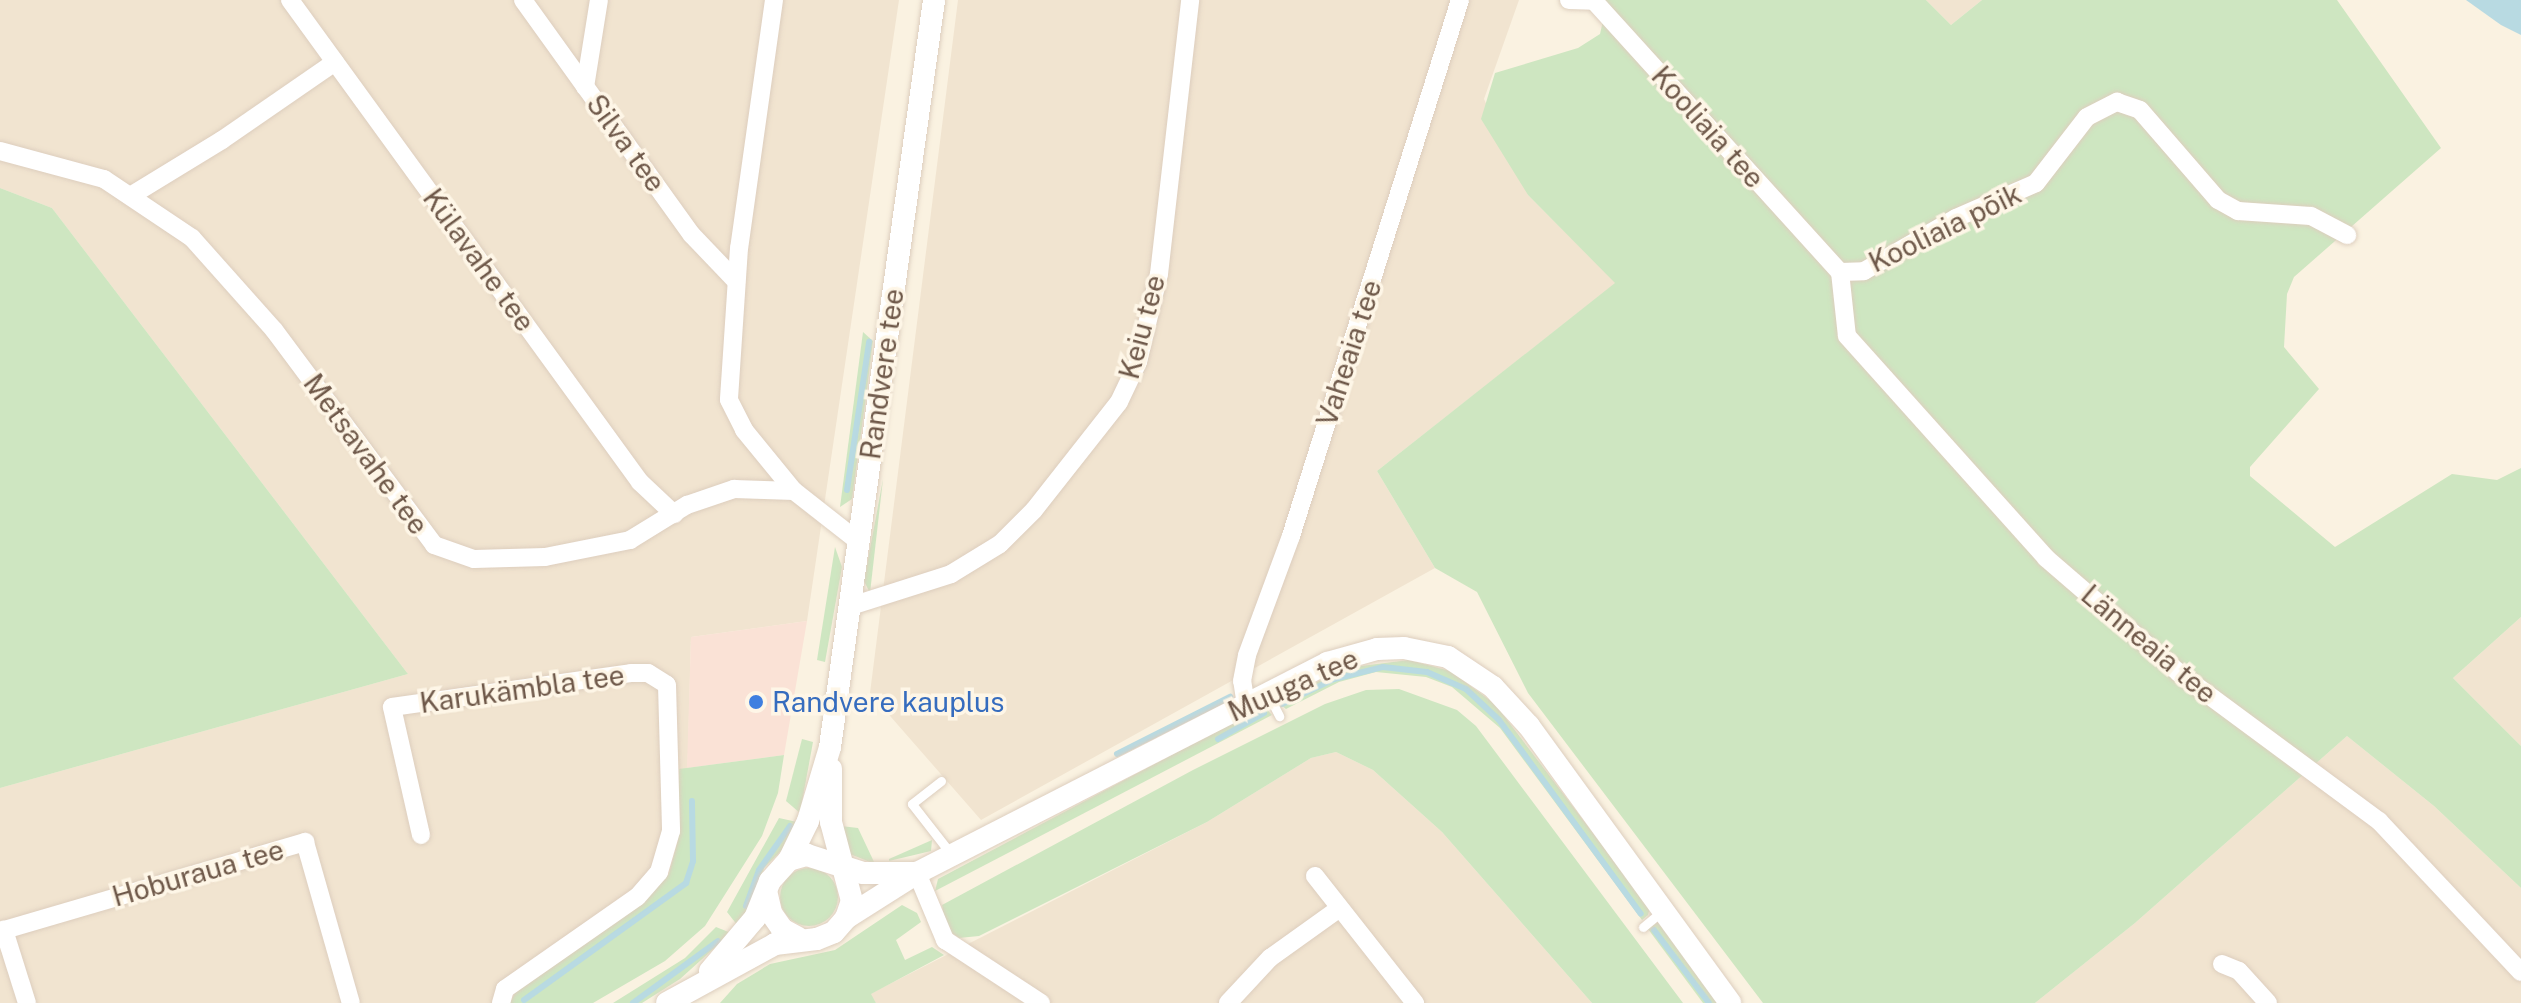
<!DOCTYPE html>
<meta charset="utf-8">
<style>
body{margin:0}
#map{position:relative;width:2521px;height:1003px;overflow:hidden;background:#faf2e1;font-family:"Public Sans",sans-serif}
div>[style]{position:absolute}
.residential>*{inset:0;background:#f1e4d0}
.commercial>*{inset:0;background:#fae2d6}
.green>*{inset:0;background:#cee6c1}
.round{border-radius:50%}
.water>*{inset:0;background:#b8dae2}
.stream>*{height:6px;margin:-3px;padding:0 3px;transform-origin:3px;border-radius:3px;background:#b8dae2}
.roads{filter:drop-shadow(0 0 2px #ddcebe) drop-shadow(0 0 2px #ddcebe)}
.service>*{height:9px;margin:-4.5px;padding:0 4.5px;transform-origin:4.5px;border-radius:4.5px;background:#fff}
.minor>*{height:18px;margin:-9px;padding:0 9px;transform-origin:9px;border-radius:9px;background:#fff}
.tertiary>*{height:22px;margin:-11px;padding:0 11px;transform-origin:11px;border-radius:11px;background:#fff}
.dots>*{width:22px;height:22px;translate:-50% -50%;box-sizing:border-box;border:4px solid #fef6e7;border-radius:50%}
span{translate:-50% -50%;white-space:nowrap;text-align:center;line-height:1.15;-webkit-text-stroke:7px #fef6e7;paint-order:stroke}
.street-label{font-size:28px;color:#6f594a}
.shop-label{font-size:28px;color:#366cbe}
.left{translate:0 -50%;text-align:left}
</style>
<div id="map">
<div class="residential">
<i style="clip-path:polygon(0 0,899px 0,807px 621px,691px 637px,685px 863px,659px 902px,519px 1003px,0 1003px,0 788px,408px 674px,52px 208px,0 188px)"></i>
<i style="clip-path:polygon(958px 0,1519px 0,1484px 99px,1528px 195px,1616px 283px,1377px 471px,1435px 568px,981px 820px,870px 693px)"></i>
<i style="clip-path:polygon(1926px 0,1982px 0,1951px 25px)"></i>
<i style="clip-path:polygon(2521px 617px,2521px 746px,2453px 678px)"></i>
<i style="clip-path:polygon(2347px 736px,2434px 806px,2521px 888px,2521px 1003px,2035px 1003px,2135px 923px)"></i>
<i style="clip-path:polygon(1336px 752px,1373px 770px,1442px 832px,1592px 1003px,876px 1003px,870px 994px,1207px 822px,1311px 758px)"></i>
</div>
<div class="commercial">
<i style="clip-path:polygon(807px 621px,784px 755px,687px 768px,691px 637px)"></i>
</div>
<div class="green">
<i style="clip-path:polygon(1588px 0,1926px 0,1951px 25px,1982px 0,2337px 0,2441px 148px,2294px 277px,2287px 294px,2284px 347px,2319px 389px,2250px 467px,2250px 476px,2335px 547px,2452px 474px,2497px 480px,2521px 468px,2521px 617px,2453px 678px,2521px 746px,2521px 888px,2434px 806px,2347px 736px,2135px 923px,2035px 1003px,1763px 1003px,1528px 693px,1477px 592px,1435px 568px,1377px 471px,1615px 283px,1528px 195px,1481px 119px,1495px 73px,1578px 48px,1600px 34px,1603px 21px)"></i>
<i style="clip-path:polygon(0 188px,52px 208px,408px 674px,0 788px)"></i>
<i style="clip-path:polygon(863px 332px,873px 341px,866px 397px,852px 499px,840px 507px)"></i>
<i style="clip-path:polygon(883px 479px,870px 593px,864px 581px)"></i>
<i style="clip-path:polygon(835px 547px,842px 567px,825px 662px,817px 660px)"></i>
<i style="clip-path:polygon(1409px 660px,1450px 671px,1495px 704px,1650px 908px,1648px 915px,1642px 920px,1500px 728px,1452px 687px,1426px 677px,1376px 672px,1339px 682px,1286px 709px,1277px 702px,1345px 668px)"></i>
<i style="clip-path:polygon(1399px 689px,1457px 710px,1476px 726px,1683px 1003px,1592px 1003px,1442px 832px,1373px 770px,1336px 752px,1311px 758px,1207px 822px,979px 936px,959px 938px,946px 929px,942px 905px,1193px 770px,1325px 704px,1366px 690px)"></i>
<i style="clip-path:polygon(1264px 706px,1272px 715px,935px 891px,938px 879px)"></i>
<i style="clip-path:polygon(802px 739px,813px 742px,800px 813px,786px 801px)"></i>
<i style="clip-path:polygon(784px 755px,778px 793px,762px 836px,705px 926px,665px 961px,593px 1003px,510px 1003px,515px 993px,636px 907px,669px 874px,678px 840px,679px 769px)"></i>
<i style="clip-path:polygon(779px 818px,797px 822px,787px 845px,764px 868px,754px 900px,738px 926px,727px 912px)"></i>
<i style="clip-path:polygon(841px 826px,858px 828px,875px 864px,850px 854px)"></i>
<i style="clip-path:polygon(932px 840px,931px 851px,889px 861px,889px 859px)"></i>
<i class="round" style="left:780px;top:868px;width:58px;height:58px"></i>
<i style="clip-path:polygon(902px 905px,917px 913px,921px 922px,896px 940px,905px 960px,932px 947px,944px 955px,871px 994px,876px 1003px,720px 1003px,737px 984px,770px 964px,835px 950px)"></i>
<i style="clip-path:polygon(1658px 922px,1721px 1003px,1703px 1003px,1648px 929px)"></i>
<i style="clip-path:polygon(716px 927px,731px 933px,680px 979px,642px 1003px,613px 1003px,685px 958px)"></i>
</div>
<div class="water">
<i style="clip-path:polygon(2466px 0,2521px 0,2521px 35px,2501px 25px)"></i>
</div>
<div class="stream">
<i style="left:847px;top:490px;width:150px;rotate:-81.5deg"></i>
<i style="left:1282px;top:704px;width:58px;rotate:-25.7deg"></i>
<i style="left:1334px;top:679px;width:50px;rotate:-13.8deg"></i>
<i style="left:1383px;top:667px;width:44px;rotate:6.5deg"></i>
<i style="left:1427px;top:672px;width:43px;rotate:23.6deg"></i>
<i style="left:1466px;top:689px;width:45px;rotate:43.2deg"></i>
<i style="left:1499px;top:720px;width:240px;rotate:53.8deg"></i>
<i style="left:1218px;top:739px;width:53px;rotate:-29.5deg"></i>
<i style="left:1117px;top:754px;width:127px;rotate:-26.8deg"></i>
<i style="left:746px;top:906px;width:38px;rotate:-70deg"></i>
<i style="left:759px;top:870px;width:54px;rotate:-54.8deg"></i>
<i style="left:1654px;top:930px;width:91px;rotate:53deg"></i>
<i style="left:524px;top:1000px;width:200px;rotate:-35.8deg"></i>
<i style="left:686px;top:883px;width:23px;rotate:-72deg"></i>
<i style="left:693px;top:861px;width:60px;rotate:-91deg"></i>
<i style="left:633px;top:1003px;width:105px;rotate:-36.1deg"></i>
</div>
<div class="roads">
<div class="service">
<i style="left:1268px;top:694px;width:25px;rotate:63deg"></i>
<i style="left:941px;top:781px;width:37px;rotate:142deg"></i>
<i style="left:912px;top:804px;width:63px;rotate:52deg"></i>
<i style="left:1643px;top:927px;width:23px;rotate:-40deg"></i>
</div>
<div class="minor">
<i style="left:290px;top:0;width:596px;rotate:54.02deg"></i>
<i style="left:640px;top:482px;width:47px;rotate:43.3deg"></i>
<i style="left:523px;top:0;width:289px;rotate:54.3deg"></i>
<i style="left:692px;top:235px;width:64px;rotate:46.3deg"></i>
<i style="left:774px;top:0;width:250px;rotate:98deg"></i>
<i style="left:739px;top:248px;width:152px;rotate:93.8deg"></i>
<i style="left:729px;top:400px;width:34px;rotate:63deg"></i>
<i style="left:744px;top:430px;width:79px;rotate:50.7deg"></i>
<i style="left:794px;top:491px;width:83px;rotate:38.1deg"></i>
<i style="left:1569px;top:0;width:25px;rotate:2deg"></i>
<i style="left:1594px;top:1px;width:366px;rotate:47.8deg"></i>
<i style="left:585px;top:87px;width:88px;rotate:-80.9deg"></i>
<i style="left:0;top:151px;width:108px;rotate:15.1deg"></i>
<i style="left:104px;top:179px;width:106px;rotate:33.8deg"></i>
<i style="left:192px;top:238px;width:123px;rotate:48.3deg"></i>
<i style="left:274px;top:330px;width:268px;rotate:53.3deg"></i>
<i style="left:434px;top:545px;width:42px;rotate:19.3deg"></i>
<i style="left:474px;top:559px;width:71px;rotate:-1.6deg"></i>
<i style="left:545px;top:557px;width:87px;rotate:-11.3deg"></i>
<i style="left:630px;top:540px;width:67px;rotate:-31.6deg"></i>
<i style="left:687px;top:505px;width:50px;rotate:-18.8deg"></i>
<i style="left:734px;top:489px;width:60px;rotate:1.9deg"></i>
<i style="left:132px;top:195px;width:105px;rotate:-31.4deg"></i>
<i style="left:222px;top:140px;width:137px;rotate:-34.6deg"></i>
<i style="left:1840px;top:272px;width:64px;rotate:83.8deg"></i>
<i style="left:1847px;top:336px;width:298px;rotate:48.1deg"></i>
<i style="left:2046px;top:558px;width:176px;rotate:40.8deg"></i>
<i style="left:2179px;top:673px;width:249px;rotate:36.5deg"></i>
<i style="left:2379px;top:821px;width:207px;rotate:46.8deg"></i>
<i style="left:1840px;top:272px;width:24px;rotate:-2deg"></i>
<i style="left:1864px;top:271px;width:106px;rotate:-29.9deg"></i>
<i style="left:1956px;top:218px;width:87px;rotate:-23.6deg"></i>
<i style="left:2036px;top:183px;width:83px;rotate:-52.3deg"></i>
<i style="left:2087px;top:117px;width:34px;rotate:-27deg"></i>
<i style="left:2117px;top:102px;width:24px;rotate:19deg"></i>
<i style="left:2140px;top:110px;width:119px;rotate:49.1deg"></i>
<i style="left:2218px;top:200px;width:23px;rotate:29deg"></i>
<i style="left:2238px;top:211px;width:73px;rotate:3.9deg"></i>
<i style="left:2311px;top:216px;width:41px;rotate:27.8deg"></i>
<i style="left:851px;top:606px;width:105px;rotate:-17.7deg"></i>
<i style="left:951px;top:574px;width:57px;rotate:-31.5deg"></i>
<i style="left:1000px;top:544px;width:48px;rotate:-45deg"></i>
<i style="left:1034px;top:510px;width:137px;rotate:-51.8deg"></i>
<i style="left:1119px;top:402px;width:44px;rotate:-64.6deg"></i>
<i style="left:1138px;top:362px;width:90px;rotate:-76.6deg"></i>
<i style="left:1159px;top:274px;width:276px;rotate:-83.5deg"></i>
<i style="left:1246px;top:705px;width:24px;rotate:-99deg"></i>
<i style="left:1242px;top:681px;width:26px;rotate:-79deg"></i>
<i style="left:1247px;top:655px;width:127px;rotate:-69.7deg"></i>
<i style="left:1291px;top:536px;width:562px;rotate:-72.5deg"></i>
<i style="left:421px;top:835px;width:131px;rotate:-102.8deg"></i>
<i style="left:392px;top:707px;width:241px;rotate:-8.1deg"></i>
<i style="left:631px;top:673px;width:17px"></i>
<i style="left:648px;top:673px;width:22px;rotate:32deg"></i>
<i style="left:667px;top:685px;width:146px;rotate:88.4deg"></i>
<i style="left:671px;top:831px;width:43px;rotate:106.3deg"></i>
<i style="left:659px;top:872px;width:33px;rotate:131deg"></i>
<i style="left:637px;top:897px;width:161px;rotate:145.1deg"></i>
<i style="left:505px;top:989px;width:15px;rotate:106deg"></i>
<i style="left:917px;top:873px;width:73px;rotate:67.3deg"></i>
<i style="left:945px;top:940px;width:115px;rotate:33.3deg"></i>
<i style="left:1315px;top:876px;width:162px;rotate:51.8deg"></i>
<i style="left:2222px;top:964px;width:18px;rotate:22deg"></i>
<i style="left:2239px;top:971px;width:43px;rotate:47.8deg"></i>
<i style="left:27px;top:1003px;width:77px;rotate:-107.5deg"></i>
<i style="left:4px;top:930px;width:314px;rotate:-16.3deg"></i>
<i style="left:305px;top:842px;width:167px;rotate:74.1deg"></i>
<i style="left:1228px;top:1003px;width:62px;rotate:-47deg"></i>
<i style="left:1270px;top:958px;width:82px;rotate:-35.6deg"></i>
</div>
<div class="tertiary">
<i style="left:789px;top:860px;width:43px;rotate:-64deg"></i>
<i style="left:808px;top:821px;width:77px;rotate:-73.4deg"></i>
<i style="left:830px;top:747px;width:754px;rotate:-82.07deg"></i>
<i style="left:767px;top:895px;width:18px;rotate:77deg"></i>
<i style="left:771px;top:913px;width:19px;rotate:55deg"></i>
<i style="left:782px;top:929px;width:18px;rotate:29deg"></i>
<i style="left:846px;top:918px;width:84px;rotate:-32.4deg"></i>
<i style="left:917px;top:873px;width:461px;rotate:-27.1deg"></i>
<i style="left:1327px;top:663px;width:52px;rotate:-15.6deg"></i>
<i style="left:1377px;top:649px;width:27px;rotate:-2deg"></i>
<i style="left:1404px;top:648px;width:45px;rotate:11.6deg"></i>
<i style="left:1448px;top:657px;width:54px;rotate:33.7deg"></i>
<i style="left:1493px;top:687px;width:53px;rotate:47.3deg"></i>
<i style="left:1529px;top:726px;width:342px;rotate:54deg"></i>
<i style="left:710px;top:971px;width:70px;rotate:-49.7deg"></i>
<i style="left:755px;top:918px;width:40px;rotate:-68deg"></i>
<i style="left:770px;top:881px;width:28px;rotate:-48deg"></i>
<i style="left:789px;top:860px;width:19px;rotate:-16deg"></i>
<i style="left:807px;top:855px;width:59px;rotate:17.8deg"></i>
<i style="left:863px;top:873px;width:54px"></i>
<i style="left:667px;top:1003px;width:123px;rotate:-28.6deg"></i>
<i style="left:775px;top:944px;width:42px;rotate:-6.8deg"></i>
<i style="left:817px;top:939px;width:18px;rotate:-22deg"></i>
<i style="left:834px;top:932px;width:18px;rotate:-49deg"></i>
<i style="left:846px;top:918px;width:18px;rotate:-71deg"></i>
<i style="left:852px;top:901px;width:82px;rotate:-104.9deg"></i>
<i style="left:831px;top:822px;width:53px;rotate:-90deg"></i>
</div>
</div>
<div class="dots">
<i style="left:756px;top:702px;background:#3f7fe0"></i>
</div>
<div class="street-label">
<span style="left:1708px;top:127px;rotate:48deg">Kooliaia tee</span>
<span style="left:626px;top:143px;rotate:54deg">Silva tee</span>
<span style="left:1945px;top:228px;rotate:-26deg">Kooliaia põik</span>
<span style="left:479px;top:260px;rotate:54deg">Külavahe tee</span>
<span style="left:1142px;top:327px;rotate:-75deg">Keiu tee</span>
<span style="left:1349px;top:353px;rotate:-72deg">Vaheaia tee</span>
<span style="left:882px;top:374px;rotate:-82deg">Randvere tee</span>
<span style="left:366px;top:454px;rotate:54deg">Metsavahe tee</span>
<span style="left:2149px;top:644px;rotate:40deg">Länneaia tee</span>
<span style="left:1293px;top:685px;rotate:-24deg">Muuga tee</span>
<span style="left:522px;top:689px;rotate:-8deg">Karukämbla tee</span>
<span style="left:198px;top:873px;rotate:-16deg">Hoburaua tee</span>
</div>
<div class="shop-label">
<span class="left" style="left:772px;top:702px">Randvere kauplus</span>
</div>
</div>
